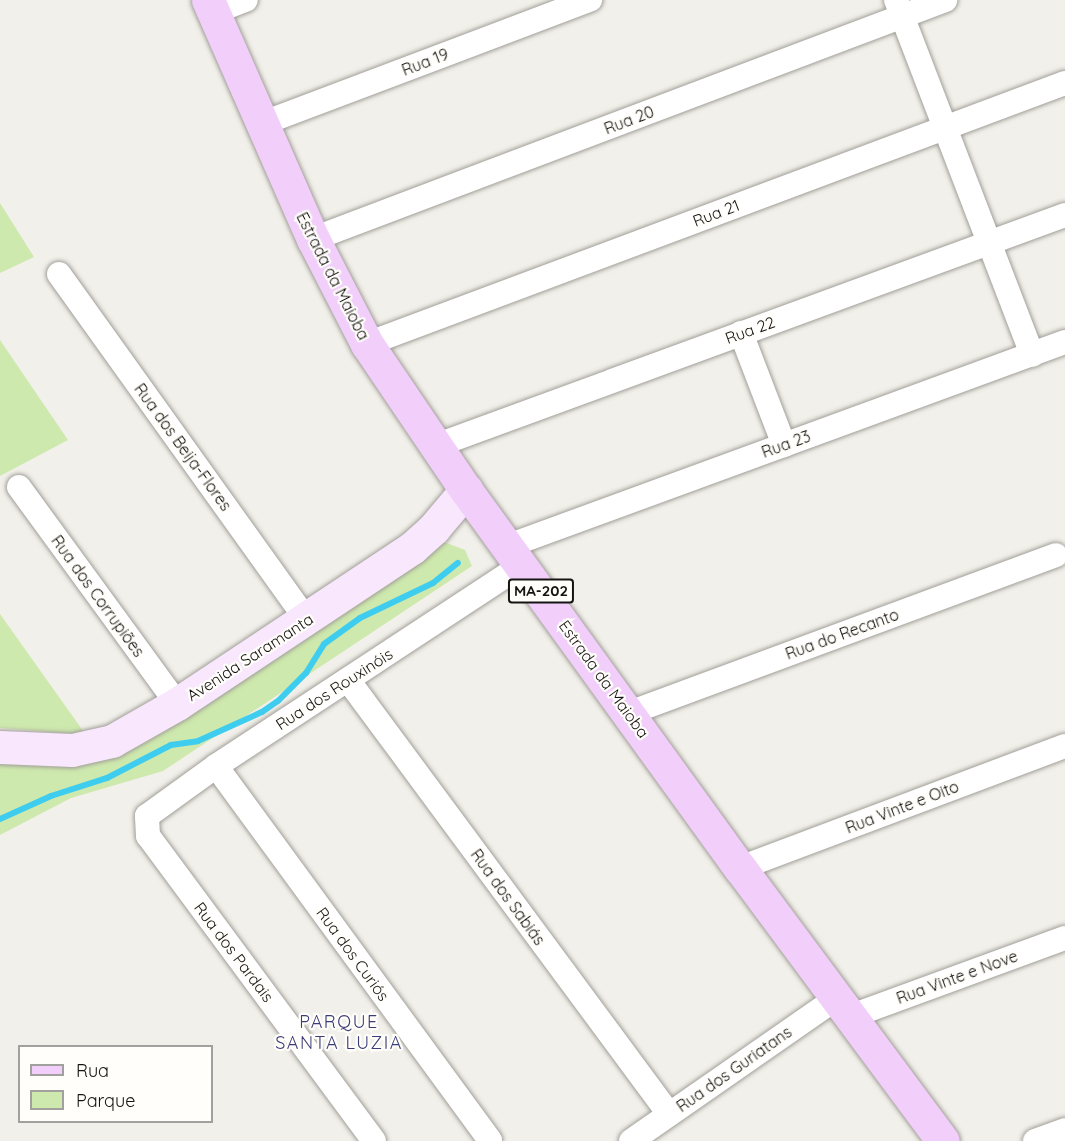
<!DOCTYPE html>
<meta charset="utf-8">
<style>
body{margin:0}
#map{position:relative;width:1065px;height:1141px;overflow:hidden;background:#f2f0ea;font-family:Quicksand,sans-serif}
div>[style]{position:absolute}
.green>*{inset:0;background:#cee9ad}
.stream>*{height:6px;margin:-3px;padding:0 3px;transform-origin:3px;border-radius:3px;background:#3fcdef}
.roads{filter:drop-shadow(0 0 2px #a19f99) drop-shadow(0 0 2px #a19f99)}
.street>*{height:24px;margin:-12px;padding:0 12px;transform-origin:12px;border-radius:12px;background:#fff}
.secondary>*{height:33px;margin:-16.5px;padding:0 16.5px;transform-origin:16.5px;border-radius:16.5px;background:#f8e7fd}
.primary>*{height:33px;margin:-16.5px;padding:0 16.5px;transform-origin:16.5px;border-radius:16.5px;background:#f1cffa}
span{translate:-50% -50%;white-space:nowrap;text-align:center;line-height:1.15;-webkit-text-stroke:4.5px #fffefa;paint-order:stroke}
.shield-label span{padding:2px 4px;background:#fffefa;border:2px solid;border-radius:4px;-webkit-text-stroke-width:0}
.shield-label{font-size:15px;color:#151412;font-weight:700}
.street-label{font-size:16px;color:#151412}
.neighbourhood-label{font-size:18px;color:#3b3d79;letter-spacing:1.5px}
.legend{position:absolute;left:18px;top:1045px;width:195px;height:78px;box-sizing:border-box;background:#fffefa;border:2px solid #a1a09d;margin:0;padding:8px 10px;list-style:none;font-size:18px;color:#151412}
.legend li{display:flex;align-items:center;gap:12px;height:30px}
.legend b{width:30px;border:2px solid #a1a09d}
</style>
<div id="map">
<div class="green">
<i style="clip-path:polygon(0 203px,34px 257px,0 273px)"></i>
<i style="clip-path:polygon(0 340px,68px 440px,0 476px)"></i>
<i style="clip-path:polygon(444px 542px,465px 550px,472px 566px,163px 771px,71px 798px,0 835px,0 762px,66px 764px)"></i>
<i style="clip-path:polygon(0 614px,86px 735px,0 728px)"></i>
</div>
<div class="stream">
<i style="left:0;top:819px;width:56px;rotate:-24.3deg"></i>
<i style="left:51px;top:796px;width:59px;rotate:-17.8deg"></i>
<i style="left:107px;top:778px;width:72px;rotate:-27.3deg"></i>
<i style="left:171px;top:745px;width:27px;rotate:-8deg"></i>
<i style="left:198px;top:741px;width:70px;rotate:-24.4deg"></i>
<i style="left:262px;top:712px;width:19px;rotate:-35deg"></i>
<i style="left:278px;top:701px;width:40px;rotate:-45deg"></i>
<i style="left:306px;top:673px;width:34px;rotate:-58deg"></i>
<i style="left:324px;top:644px;width:44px;rotate:-35.8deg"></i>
<i style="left:360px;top:618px;width:81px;rotate:-25.6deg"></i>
<i style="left:433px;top:583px;width:32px;rotate:-39deg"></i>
</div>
<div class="roads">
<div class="street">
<i style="left:896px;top:0;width:380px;rotate:69deg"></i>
<i style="left:214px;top:12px;width:34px;rotate:-21deg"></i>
<i style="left:261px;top:124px;width:352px;rotate:-20.7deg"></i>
<i style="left:313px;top:239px;width:676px;rotate:-20.71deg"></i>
<i style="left:59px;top:274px;width:426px;rotate:54.4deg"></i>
<i style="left:741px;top:333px;width:120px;rotate:69deg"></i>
<i style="left:367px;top:344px;width:745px;rotate:-20.5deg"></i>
<i style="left:435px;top:446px;width:671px;rotate:-20.14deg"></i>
<i style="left:19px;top:487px;width:268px;rotate:53.9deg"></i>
<i style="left:508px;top:546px;width:593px;rotate:-20.12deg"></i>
<i style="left:348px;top:680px;width:540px;rotate:53.51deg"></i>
<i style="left:629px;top:713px;width:455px;rotate:-20.3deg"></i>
<i style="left:216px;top:766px;width:464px;rotate:53.8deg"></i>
<i style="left:740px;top:868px;width:347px;rotate:-20.6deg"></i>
<i style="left:849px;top:1017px;width:230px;rotate:-20.1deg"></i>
<i style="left:374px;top:1141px;width:380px;rotate:-126.5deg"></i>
<i style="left:148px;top:836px;width:20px;rotate:-93deg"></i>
<i style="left:147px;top:816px;width:85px;rotate:-35.9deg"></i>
<i style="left:216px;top:766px;width:366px;rotate:-33.3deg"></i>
<i style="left:631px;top:1141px;width:251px;rotate:-34.8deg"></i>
<i style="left:1035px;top:1141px;width:32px;rotate:-20deg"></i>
</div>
<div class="secondary">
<i style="left:0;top:747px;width:72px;rotate:2.4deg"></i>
<i style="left:72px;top:750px;width:41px;rotate:-12.7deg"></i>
<i style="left:112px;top:741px;width:75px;rotate:-29.6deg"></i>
<i style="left:177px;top:704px;width:282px;rotate:-33.6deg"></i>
<i style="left:412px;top:548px;width:30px;rotate:-42deg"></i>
<i style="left:434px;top:528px;width:50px;rotate:-49.9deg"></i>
</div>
<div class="primary">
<i style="left:208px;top:0;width:261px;rotate:66.3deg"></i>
<i style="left:313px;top:239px;width:118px;rotate:62.8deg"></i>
<i style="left:367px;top:344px;width:176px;rotate:55.9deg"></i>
<i style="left:466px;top:490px;width:467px;rotate:54.1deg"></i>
<i style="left:740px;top:868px;width:340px;rotate:53.4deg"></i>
</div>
</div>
<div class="shield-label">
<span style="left:541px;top:591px">MA-202</span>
</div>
<div class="street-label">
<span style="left:425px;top:62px;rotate:-21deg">Rua 19</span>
<span style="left:629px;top:120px;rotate:-21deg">Rua 20</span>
<span style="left:716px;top:213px;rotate:-21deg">Rua 21</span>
<span style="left:333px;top:276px;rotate:63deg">Estrada da Maioba</span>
<span style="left:750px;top:330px;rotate:-20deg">Rua 22</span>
<span style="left:786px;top:444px;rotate:-20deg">Rua 23</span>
<span style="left:183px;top:447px;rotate:54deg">Rua dos Beija-Flores</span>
<span style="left:98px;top:596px;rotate:54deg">Rua dos Corrupiões</span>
<span style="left:842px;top:634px;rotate:-20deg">Rua do Recanto</span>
<span style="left:250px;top:657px;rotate:-33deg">Avenida Saramanta</span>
<span style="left:604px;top:679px;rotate:54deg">Estrada da Maioba</span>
<span style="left:334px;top:689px;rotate:-33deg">Rua dos Rouxinóis</span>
<span style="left:902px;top:807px;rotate:-21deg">Rua Vinte e Oito</span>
<span style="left:508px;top:897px;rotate:54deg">Rua dos Sabiás</span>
<span style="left:234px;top:952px;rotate:53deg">Rua dos Pardais</span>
<span style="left:353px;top:954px;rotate:54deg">Rua dos Curiós</span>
<span style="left:957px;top:977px;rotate:-20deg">Rua Vinte e Nove</span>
<span style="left:734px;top:1069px;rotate:-35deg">Rua dos Guriatans</span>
</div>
<div class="neighbourhood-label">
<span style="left:339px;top:1033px">PARQUE<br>SANTA LUZIA</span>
</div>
<ul class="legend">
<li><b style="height:8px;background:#f1cffa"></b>Rua</li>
<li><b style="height:16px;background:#cee9ad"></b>Parque</li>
</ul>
</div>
